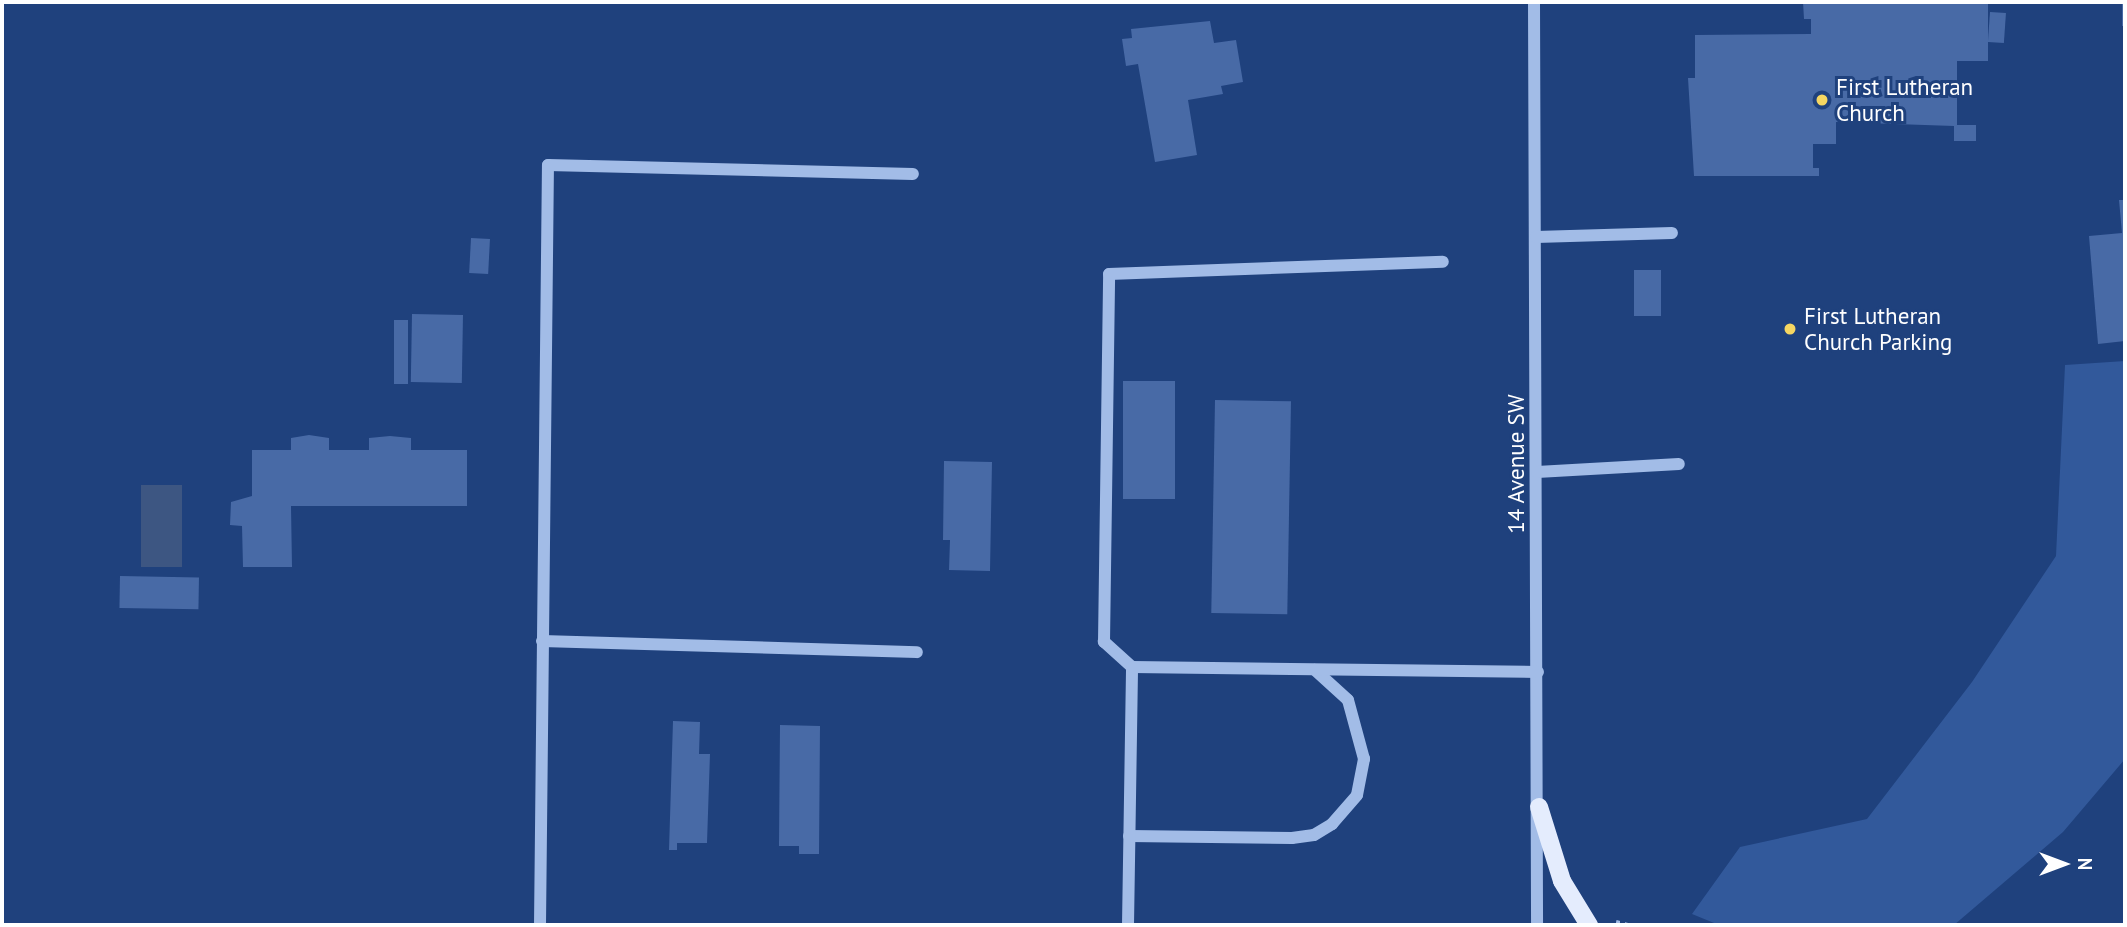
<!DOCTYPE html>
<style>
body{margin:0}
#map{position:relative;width:2127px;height:927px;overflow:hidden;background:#1f417d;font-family:"PT Sans",sans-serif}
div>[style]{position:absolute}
.green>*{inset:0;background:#32599b}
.water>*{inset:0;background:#3d5682;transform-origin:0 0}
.building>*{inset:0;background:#486aa6;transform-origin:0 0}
.path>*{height:4.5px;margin-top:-2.25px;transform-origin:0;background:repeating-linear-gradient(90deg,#a2bce7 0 3.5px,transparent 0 8.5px)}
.minor>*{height:12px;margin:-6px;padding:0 6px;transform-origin:6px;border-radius:6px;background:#a2bce7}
.major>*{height:18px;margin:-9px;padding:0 9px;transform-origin:9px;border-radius:9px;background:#e4ecfd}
.dots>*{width:19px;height:19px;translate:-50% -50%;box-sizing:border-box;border:4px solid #1f417d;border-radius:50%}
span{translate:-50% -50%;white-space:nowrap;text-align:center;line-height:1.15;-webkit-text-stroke:6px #1f417d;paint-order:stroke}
.poi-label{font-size:23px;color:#fff}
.left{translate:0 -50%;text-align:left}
.street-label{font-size:23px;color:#fff}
.frame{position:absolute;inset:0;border:4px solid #fff;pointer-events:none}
.north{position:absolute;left:2029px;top:829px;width:70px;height:70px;-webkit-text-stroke:5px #1f417d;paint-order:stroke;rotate:90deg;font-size:19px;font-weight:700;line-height:28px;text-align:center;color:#fff}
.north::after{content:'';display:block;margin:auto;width:24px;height:32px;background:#fff;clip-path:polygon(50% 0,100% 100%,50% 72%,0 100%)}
</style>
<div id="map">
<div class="green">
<i style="clip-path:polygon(2125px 361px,2125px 759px,2063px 832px,1954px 925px,1719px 925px,1692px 914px,1740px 847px,1867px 819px,1972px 682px,2056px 556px,2065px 365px)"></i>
</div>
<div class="water">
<i style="left:141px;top:485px;width:41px;height:82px"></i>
</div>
<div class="building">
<i style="clip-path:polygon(1803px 2px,1988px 2px,1988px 61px,1957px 61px,1957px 125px,1976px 125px,1976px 141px,1954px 141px,1954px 126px,1836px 122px,1836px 144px,1813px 144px,1813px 168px,1819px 168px,1819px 176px,1694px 176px,1688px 78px,1695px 78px,1695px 35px,1811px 34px,1811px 19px,1804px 19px)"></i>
<i style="left:2122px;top:2px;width:3px;height:24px"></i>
<i style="left:1990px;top:12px;width:16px;height:30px;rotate:4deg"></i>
<i style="clip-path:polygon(1210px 21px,1214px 43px,1236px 40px,1243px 82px,1221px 86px,1223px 94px,1188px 100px,1197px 155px,1155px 162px,1138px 64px,1126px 66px,1122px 39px,1132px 38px,1131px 29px)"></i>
<i style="clip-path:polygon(2119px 200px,2125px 200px,2125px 341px,2098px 344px,2089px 236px,2122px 233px)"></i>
<i style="left:471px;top:238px;width:19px;height:35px;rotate:3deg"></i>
<i style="left:1661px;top:270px;width:46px;height:27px;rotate:90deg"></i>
<i style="left:412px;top:314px;width:51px;height:68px;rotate:1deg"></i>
<i style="left:394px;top:320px;width:14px;height:64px"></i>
<i style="left:1123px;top:381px;width:52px;height:118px"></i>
<i style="left:1215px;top:400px;width:76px;height:213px;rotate:1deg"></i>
<i style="clip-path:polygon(309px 435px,329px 438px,329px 450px,369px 450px,369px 438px,390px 436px,411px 438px,411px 450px,467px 450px,467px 506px,291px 506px,292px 567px,243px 567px,242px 526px,230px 525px,231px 502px,252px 496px,252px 450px,291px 450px,291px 438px)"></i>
<i style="clip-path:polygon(944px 461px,992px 462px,990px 571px,949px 570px,950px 540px,943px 540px)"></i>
<i style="left:120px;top:576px;width:79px;height:32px;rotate:1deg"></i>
<i style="clip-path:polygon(673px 721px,700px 722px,699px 754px,710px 754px,707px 843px,677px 843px,677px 850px,669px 850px)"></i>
<i style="clip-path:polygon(780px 725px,820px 726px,819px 854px,799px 854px,799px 846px,779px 846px)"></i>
</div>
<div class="path">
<i style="left:1616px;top:922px;width:12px;rotate:14deg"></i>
</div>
<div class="minor">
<i style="left:1534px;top:2px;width:923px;rotate:89.81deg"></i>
<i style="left:1536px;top:237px;width:136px;rotate:-1.7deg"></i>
<i style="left:1537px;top:472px;width:142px;rotate:-3.2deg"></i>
<i style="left:542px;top:641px;width:375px;rotate:1.7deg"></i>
<i style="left:1132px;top:667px;width:38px;rotate:-138deg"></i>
<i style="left:1104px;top:642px;width:368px;rotate:-89.2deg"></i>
<i style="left:1109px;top:274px;width:334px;rotate:-2.1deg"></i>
<i style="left:1129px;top:836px;width:163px;rotate:0.7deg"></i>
<i style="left:1292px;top:838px;width:22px;rotate:-8deg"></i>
<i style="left:1314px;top:835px;width:21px;rotate:-31deg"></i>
<i style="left:1332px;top:824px;width:38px;rotate:-49deg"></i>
<i style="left:1357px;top:795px;width:37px;rotate:-79deg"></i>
<i style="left:1364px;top:759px;width:61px;rotate:-105.2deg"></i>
<i style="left:1348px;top:700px;width:45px;rotate:-137.7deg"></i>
<i style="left:540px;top:925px;width:760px;rotate:-89.4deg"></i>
<i style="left:548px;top:165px;width:365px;rotate:1.4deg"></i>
<i style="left:1128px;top:925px;width:258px;rotate:-89.1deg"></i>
<i style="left:1132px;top:667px;width:406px;rotate:0.7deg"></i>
</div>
<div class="major">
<i style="left:1539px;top:807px;width:77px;rotate:72.7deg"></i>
<i style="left:1562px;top:881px;width:52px;rotate:58.5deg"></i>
</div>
<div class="dots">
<i style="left:1822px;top:100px;background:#f5d662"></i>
<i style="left:1790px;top:329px;background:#f5d662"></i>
</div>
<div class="poi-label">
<span class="left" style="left:1836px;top:100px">First Lutheran<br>Church</span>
<span class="left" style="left:1804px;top:329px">First Lutheran<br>Church Parking</span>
</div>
<div class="street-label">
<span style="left:1516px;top:464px;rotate:-90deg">14 Avenue SW</span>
</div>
<div class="frame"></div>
<div class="north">N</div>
</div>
